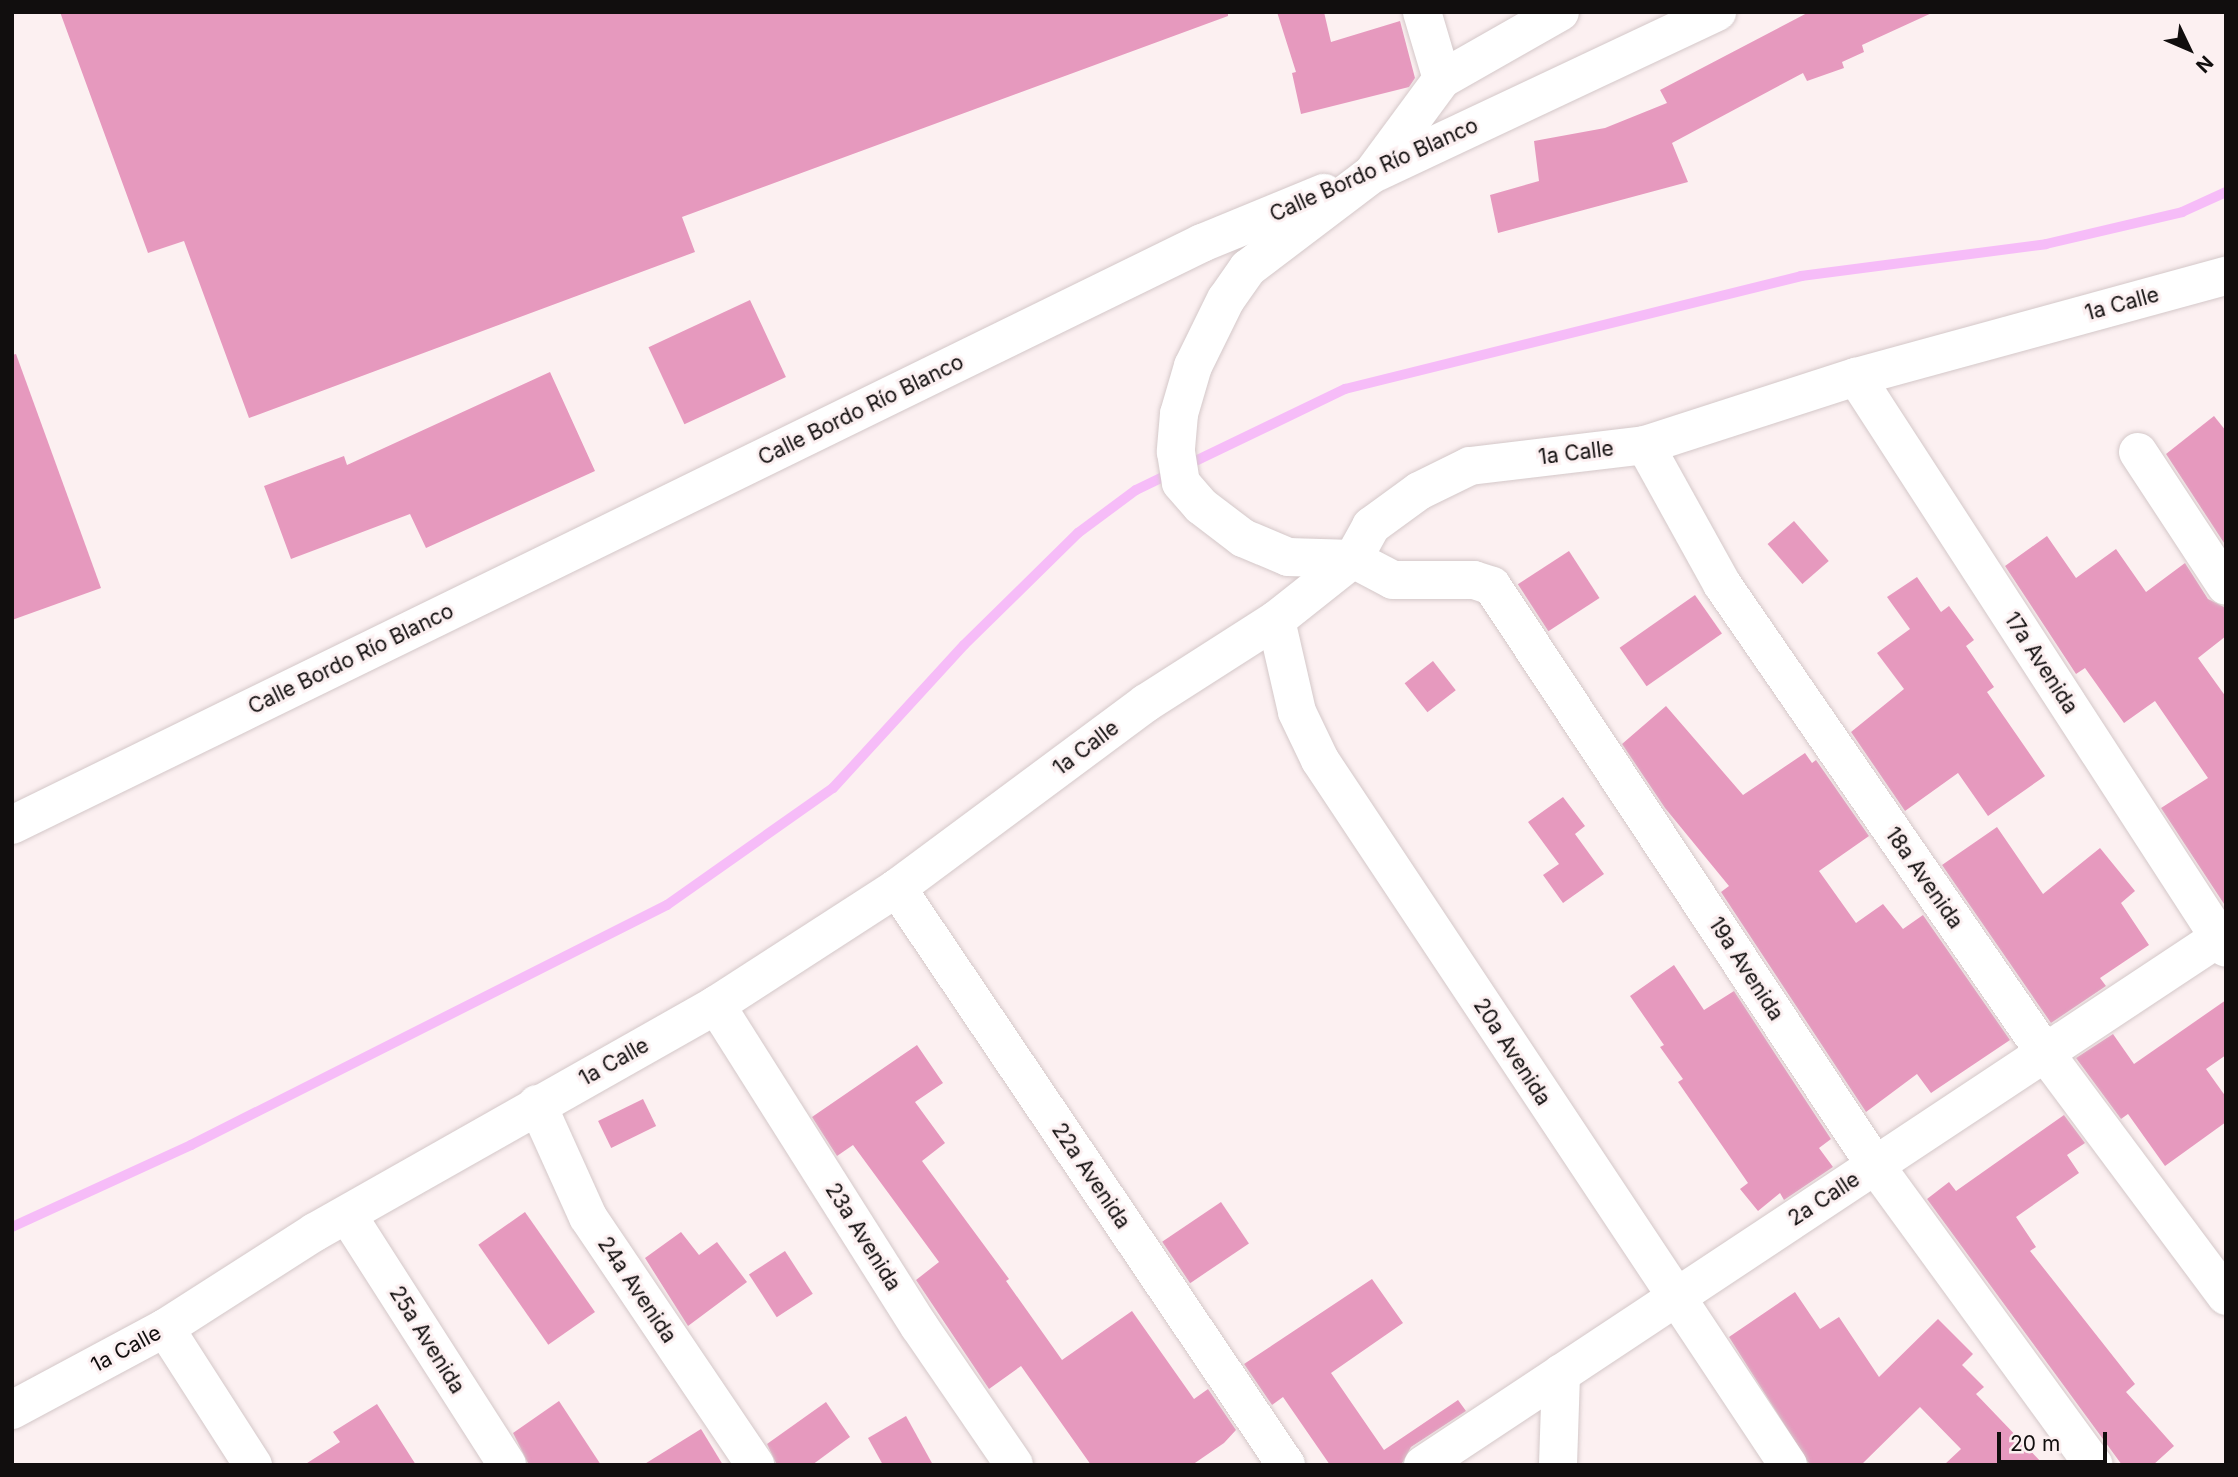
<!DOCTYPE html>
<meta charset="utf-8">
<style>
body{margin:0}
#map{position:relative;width:2238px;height:1477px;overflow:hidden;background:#fcf0f1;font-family:Inter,sans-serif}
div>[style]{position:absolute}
.stream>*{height:10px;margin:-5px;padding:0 5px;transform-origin:5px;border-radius:5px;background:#f6bcf8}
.building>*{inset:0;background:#e699be;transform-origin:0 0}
.roads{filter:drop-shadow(0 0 2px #d4c8c9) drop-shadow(0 0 2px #d4c8c9)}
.street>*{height:38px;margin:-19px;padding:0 19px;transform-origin:19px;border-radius:19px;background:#fff}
span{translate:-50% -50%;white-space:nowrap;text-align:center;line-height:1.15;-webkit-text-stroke:6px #fcf0f1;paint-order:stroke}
.street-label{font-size:21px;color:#110e0e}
.frame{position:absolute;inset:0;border:14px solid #110e0e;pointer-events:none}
.north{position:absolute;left:2154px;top:14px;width:70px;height:70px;-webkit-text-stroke:5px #fcf0f1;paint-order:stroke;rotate:134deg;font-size:19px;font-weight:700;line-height:28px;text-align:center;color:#110e0e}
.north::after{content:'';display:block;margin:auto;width:24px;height:32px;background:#110e0e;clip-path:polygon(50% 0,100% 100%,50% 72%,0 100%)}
.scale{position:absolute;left:1997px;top:1432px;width:110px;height:32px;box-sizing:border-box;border:4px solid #110e0e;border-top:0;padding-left:9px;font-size:21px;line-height:24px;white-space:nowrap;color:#110e0e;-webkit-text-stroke:5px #fcf0f1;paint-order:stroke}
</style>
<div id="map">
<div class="stream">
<i style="left:1185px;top:466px;width:178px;rotate:-25.7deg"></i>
<i style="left:1345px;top:389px;width:470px;rotate:-13.9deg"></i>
<i style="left:1801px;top:276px;width:247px;rotate:-7.4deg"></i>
<i style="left:2046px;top:244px;width:140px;rotate:-13.2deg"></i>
<i style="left:2182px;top:212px;width:48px;rotate:-24.4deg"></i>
<i style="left:12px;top:1227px;width:197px;rotate:-24.6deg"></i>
<i style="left:191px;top:1145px;width:533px;rotate:-26.76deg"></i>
<i style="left:667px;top:905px;width:203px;rotate:-35.2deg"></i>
<i style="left:833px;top:788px;width:194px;rotate:-47.5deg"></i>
<i style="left:964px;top:645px;width:160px;rotate:-44.5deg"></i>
<i style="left:1078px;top:533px;width:72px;rotate:-36.6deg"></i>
<i style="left:1136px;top:490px;width:39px;rotate:-26deg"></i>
</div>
<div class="building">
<i style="clip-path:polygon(60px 12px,1228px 12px,1228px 16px,682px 217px,695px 252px,249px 418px,184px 241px,148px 253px)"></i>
<i style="clip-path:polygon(1277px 12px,1324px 12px,1331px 42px,1400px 21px,1415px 78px,1409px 87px,1301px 114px,1292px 73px,1296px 72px)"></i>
<i style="clip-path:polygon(1809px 12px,1934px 12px,1862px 45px,1864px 52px,1842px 62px,1844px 68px,1807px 81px,1803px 73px,1672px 143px,1688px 182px,1498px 233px,1490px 195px,1539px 181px,1534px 141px,1605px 128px,1667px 103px,1660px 90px)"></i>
<i style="left:750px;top:300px;width:85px;height:112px;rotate:65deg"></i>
<i style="clip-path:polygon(16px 354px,101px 588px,12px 620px,12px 355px)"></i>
<i style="clip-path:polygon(550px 372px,595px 471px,426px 548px,410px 514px,291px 559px,264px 486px,344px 456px,347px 465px)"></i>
<i style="clip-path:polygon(2214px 416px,2226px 431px,2226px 546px,2166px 454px)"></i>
<i style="left:1794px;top:521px;width:53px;height:35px;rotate:49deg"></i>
<i style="clip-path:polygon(2047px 536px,2076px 578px,2116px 549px,2146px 592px,2185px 563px,2208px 599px,2226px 608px,2226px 636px,2198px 658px,2226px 697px,2226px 907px,2161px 808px,2208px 778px,2155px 701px,2124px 723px,2085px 668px,2076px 674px,2005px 566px)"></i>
<i style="left:1569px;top:551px;width:56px;height:61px;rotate:57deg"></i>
<i style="clip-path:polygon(1917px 577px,1941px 612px,1949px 606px,1974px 640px,1966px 646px,1994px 687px,1987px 692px,2045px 776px,1988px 816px,1958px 773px,1905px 811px,1851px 732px,1904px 689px,1877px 653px,1910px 629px,1887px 597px)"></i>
<i style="left:1695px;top:595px;width:47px;height:92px;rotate:55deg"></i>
<i style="left:1433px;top:661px;width:37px;height:36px;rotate:52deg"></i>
<i style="clip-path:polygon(1666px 706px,1743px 795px,1805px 753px,1812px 763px,1816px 760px,1869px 836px,1819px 871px,1856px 923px,1883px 904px,1903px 929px,1923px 915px,2010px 1040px,1931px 1093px,1917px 1074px,1866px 1112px,1721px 892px,1729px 886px,1665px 808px,1622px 744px)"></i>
<i style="clip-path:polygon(1563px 797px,1585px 826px,1575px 834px,1604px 874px,1563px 903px,1543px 875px,1559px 864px,1528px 822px)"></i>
<i style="clip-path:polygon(1997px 827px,2043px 894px,2100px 848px,2135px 891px,2121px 903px,2149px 945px,2100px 978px,2106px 986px,2051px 1023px,1942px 865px)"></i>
<i style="clip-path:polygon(1674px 965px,1704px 1010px,1734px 991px,1831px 1139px,1819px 1148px,1833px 1167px,1784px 1200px,1780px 1193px,1758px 1211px,1740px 1189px,1748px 1183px,1678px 1082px,1683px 1079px,1660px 1047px,1664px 1045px,1630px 996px)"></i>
<i style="clip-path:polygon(2226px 1000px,2226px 1055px,2206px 1069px,2226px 1097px,2226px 1122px,2165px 1166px,2128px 1114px,2121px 1119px,2076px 1058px,2113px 1034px,2134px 1064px)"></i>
<i style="clip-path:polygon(917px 1045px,943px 1083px,915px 1102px,945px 1143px,922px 1161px,1009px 1279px,1006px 1281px,1062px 1360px,1132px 1311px,1194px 1399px,1208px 1389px,1236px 1430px,1224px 1443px,1192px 1465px,1091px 1465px,1021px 1366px,989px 1389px,916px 1280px,939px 1262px,853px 1145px,837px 1156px,812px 1117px)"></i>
<i style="left:643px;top:1099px;width:30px;height:50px;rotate:64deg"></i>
<i style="clip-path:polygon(2064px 1115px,2085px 1143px,2067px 1155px,2079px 1173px,2016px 1217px,2036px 1247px,2030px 1251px,2135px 1384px,2126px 1392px,2174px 1446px,2153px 1465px,2122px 1465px,1927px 1199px,1949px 1182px,1956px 1191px)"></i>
<i style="left:1221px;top:1202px;width:50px;height:71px;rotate:56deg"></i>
<i style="left:525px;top:1212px;width:122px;height:57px;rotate:55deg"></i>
<i style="clip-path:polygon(681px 1232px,699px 1255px,717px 1242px,747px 1282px,688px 1326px,645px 1258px)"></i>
<i style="left:785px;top:1251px;width:51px;height:43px;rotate:57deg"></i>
<i style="clip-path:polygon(1372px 1279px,1403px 1323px,1331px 1373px,1384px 1450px,1458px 1400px,1466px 1411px,1411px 1447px,1401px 1465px,1330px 1465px,1283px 1397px,1272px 1405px,1244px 1364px)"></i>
<i style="clip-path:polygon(1795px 1292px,1820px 1329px,1839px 1317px,1879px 1377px,1938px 1319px,1973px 1354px,1962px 1365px,1984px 1387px,1976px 1394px,2044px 1465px,1944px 1465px,1961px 1449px,1920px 1407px,1861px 1465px,1810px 1465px,1729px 1337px)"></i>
<i style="clip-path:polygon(559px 1401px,601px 1465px,529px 1465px,513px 1433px)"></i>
<i style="clip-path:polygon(826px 1402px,850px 1437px,812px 1465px,777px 1465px,767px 1444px)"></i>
<i style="clip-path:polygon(377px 1404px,416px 1465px,304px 1465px,340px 1442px,333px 1432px)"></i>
<i style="clip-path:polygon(906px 1416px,933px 1465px,883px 1465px,868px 1438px)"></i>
<i style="clip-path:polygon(701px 1429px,723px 1465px,643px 1465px)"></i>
</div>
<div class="roads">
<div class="street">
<i style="left:1422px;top:12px;width:70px;rotate:73.4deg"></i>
<i style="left:1560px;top:12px;width:136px;rotate:150.4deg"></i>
<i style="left:1442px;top:79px;width:118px;rotate:126.4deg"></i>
<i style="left:1372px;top:174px;width:156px;rotate:142.8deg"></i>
<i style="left:1248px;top:268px;width:38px;rotate:125deg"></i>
<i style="left:1226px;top:299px;width:75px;rotate:116.2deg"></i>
<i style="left:1193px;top:366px;width:50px;rotate:106.3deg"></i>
<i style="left:1179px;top:414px;width:38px;rotate:95deg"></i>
<i style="left:1176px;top:452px;width:31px;rotate:81deg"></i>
<i style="left:1181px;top:483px;width:30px;rotate:49deg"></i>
<i style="left:1201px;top:506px;width:53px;rotate:37.3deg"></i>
<i style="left:1243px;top:538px;width:49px;rotate:22.9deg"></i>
<i style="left:1288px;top:557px;width:65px;rotate:1.8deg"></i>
<i style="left:1353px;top:559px;width:45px;rotate:27.7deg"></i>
<i style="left:1393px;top:580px;width:81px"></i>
<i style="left:1474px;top:580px;width:19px;rotate:18deg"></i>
<i style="left:1492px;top:586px;width:694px;rotate:56.52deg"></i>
<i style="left:1875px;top:1165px;width:371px;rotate:53.9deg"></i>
<i style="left:1377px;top:172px;width:376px;rotate:-25.2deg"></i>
<i style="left:1856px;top:377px;width:680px;rotate:57.06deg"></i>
<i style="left:1645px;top:445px;width:159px;rotate:61deg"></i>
<i style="left:1722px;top:584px;width:569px;rotate:55.44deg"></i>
<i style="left:2045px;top:1053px;width:303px;rotate:53.3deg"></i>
<i style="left:2138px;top:452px;width:160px;rotate:56.7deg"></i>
<i style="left:1276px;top:620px;width:94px;rotate:77.1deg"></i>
<i style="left:1297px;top:712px;width:53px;rotate:64.4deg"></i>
<i style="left:1320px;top:760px;width:846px;rotate:56.42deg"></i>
<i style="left:12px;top:825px;width:1325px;rotate:-26.06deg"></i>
<i style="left:1202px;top:243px;width:132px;rotate:-22.3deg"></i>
<i style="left:897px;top:888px;width:696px;rotate:56.01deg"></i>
<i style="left:716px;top:1005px;width:380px;rotate:57.7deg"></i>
<i style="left:919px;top:1326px;width:168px;rotate:55.6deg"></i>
<i style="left:537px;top:1104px;width:124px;rotate:65.7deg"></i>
<i style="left:588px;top:1217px;width:299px;rotate:56deg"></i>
<i style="left:348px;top:1216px;width:295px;rotate:57.4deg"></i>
<i style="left:165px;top:1328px;width:163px;rotate:57.3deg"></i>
<i style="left:12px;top:1410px;width:174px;rotate:-28.2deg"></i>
<i style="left:165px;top:1328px;width:178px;rotate:-32.6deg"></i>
<i style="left:315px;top:1232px;width:461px;rotate:-29.5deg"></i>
<i style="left:716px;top:1005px;width:216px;rotate:-32.9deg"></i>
<i style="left:897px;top:888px;width:310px;rotate:-36.6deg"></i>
<i style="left:1146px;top:703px;width:154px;rotate:-32.6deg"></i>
<i style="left:1276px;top:620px;width:98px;rotate:-38.4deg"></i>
<i style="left:1353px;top:559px;width:38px;rotate:-61deg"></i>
<i style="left:1371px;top:526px;width:59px;rotate:-36.1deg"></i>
<i style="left:1419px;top:491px;width:57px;rotate:-26.1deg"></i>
<i style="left:1470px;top:466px;width:176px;rotate:-6.8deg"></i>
<i style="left:1645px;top:445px;width:222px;rotate:-17.9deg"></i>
<i style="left:1856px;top:377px;width:384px;rotate:-15.3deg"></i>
<i style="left:1423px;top:1465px;width:963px;rotate:-33.53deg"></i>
<i style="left:1558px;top:1465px;width:92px;rotate:-88.1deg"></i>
</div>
</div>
<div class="street-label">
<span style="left:1374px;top:170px;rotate:-24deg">Calle Bordo Río Blanco</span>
<span style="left:2122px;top:304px;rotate:-15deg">1a Calle</span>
<span style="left:861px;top:410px;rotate:-26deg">Calle Bordo Río Blanco</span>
<span style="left:1576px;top:453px;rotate:-7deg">1a Calle</span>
<span style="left:351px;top:659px;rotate:-26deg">Calle Bordo Río Blanco</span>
<span style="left:2041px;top:663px;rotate:57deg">17a Avenida</span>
<span style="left:1086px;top:748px;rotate:-37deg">1a Calle</span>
<span style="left:1924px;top:878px;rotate:55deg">18a Avenida</span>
<span style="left:1746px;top:969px;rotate:57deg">19a Avenida</span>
<span style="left:1512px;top:1052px;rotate:57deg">20a Avenida</span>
<span style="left:614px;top:1062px;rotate:-29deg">1a Calle</span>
<span style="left:1091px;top:1176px;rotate:56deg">22a Avenida</span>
<span style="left:1824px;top:1199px;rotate:-33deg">2a Calle</span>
<span style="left:863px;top:1237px;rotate:58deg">23a Avenida</span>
<span style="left:637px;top:1290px;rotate:56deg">24a Avenida</span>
<span style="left:427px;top:1340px;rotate:58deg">25a Avenida</span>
<span style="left:126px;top:1349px;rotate:-28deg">1a Calle</span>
</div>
<div class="frame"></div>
<div class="north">N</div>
<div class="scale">20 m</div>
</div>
